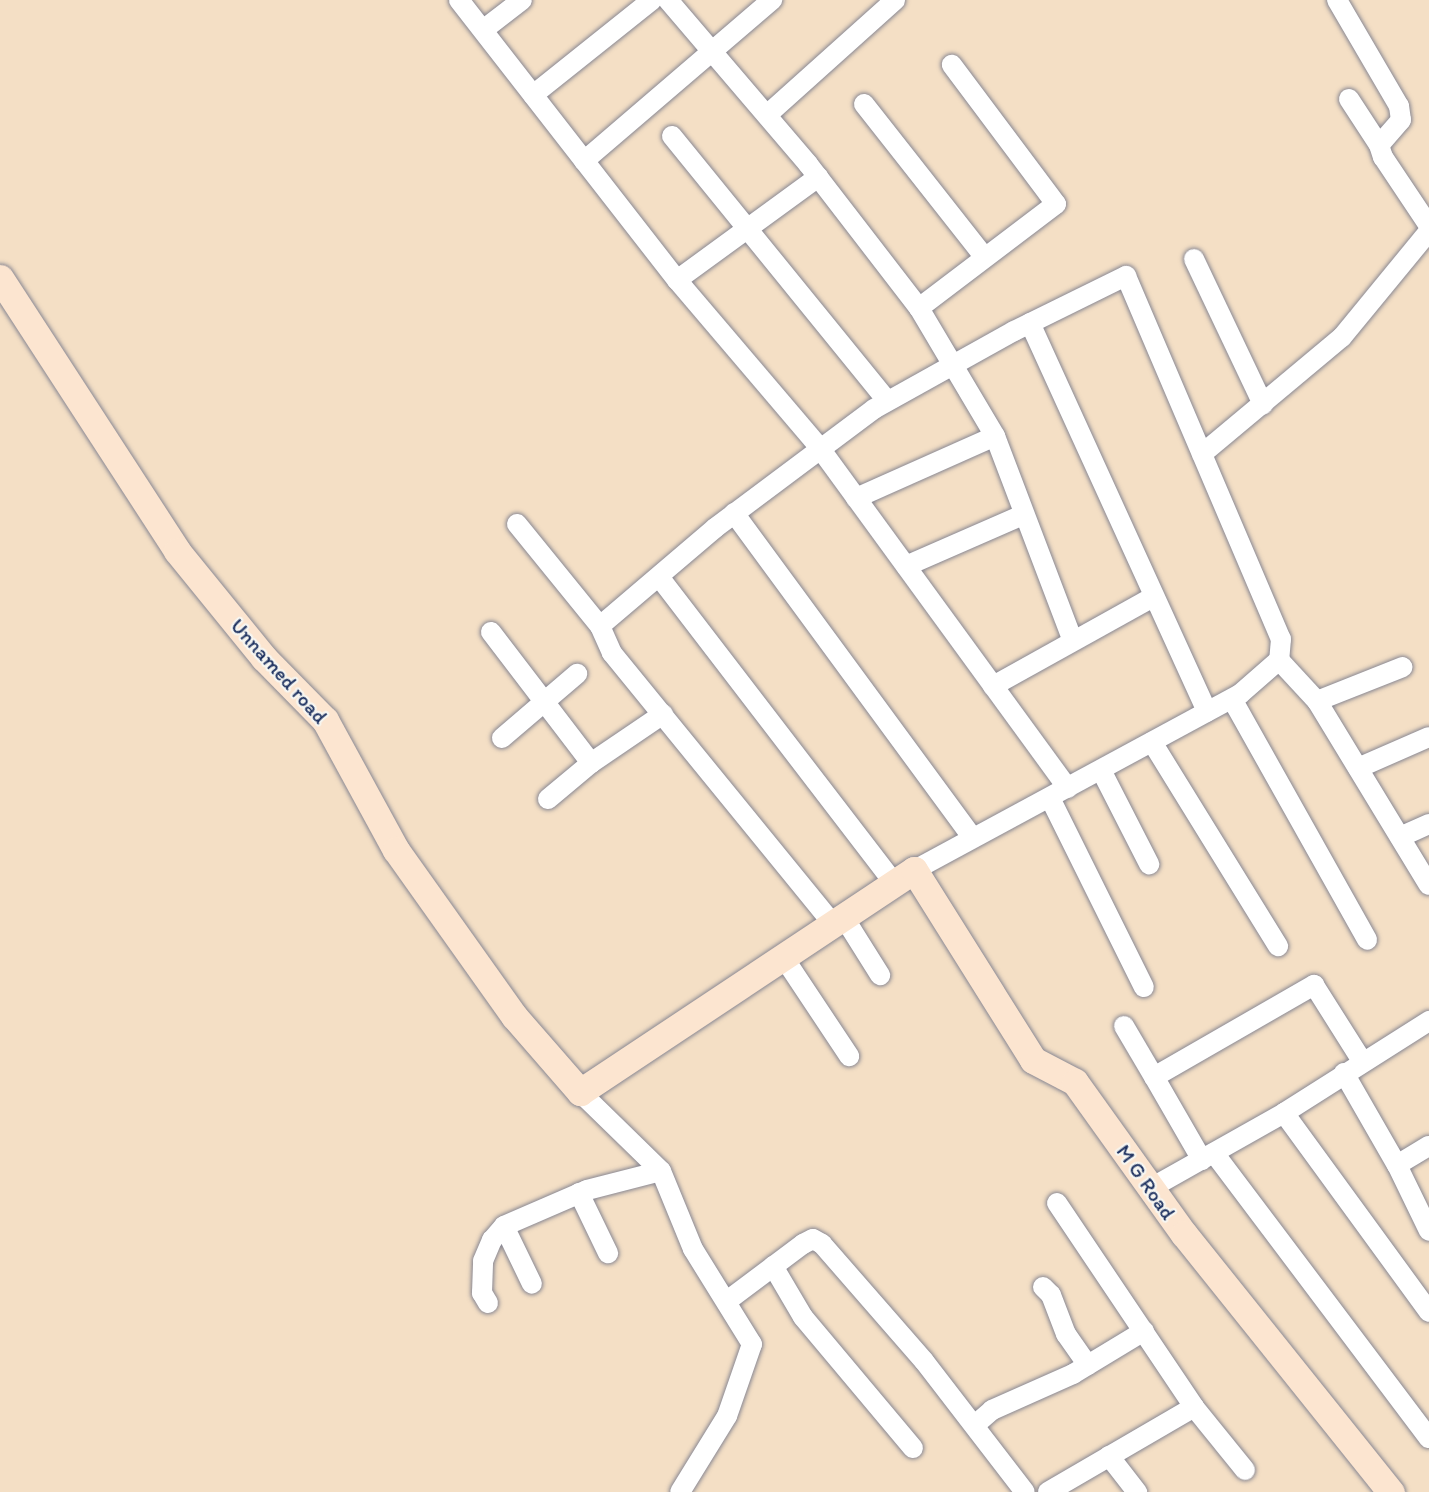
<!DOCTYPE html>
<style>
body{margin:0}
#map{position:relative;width:1429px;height:1492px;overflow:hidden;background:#f4dfc5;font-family:Itim,sans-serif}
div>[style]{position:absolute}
.roads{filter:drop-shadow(0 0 2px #888792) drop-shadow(0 0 2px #888792)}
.street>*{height:20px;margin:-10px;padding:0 10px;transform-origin:10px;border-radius:10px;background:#fff}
.secondary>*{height:27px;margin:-13.5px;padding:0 13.5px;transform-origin:13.5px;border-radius:13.5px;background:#fce5d0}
span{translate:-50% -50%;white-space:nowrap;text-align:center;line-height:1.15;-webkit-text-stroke:4.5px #f6f6f2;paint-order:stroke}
.street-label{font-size:21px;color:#1b2f5e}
</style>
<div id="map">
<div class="roads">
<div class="street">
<i style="left:459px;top:0;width:355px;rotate:52.1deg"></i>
<i style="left:677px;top:280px;width:219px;rotate:49.6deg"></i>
<i style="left:819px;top:447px;width:422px;rotate:53.9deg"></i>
<i style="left:668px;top:0;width:216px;rotate:49.5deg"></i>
<i style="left:808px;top:164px;width:182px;rotate:52.4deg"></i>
<i style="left:919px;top:308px;width:172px;rotate:-37.2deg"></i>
<i style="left:1056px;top:204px;width:174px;rotate:-126.8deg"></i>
<i style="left:1337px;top:0;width:123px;rotate:59.7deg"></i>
<i style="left:1399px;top:106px;width:14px;rotate:82deg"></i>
<i style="left:1401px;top:120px;width:33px;rotate:131deg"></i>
<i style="left:1379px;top:145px;width:13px;rotate:72deg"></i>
<i style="left:1383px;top:157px;width:83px;rotate:56.3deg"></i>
<i style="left:483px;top:30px;width:49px;rotate:-37.6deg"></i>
<i style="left:533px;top:95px;width:152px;rotate:-38.6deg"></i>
<i style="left:1349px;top:99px;width:55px;rotate:56.9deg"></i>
<i style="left:864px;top:104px;width:192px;rotate:51.8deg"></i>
<i style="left:767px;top:115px;width:172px;rotate:-41.9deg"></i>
<i style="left:672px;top:136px;width:341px;rotate:50.9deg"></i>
<i style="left:584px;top:161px;width:248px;rotate:-40.6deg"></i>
<i style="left:1194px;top:259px;width:161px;rotate:64.6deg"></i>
<i style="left:677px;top:280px;width:175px;rotate:-36.1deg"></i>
<i style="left:919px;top:308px;width:149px;rotate:59.3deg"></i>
<i style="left:995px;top:436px;width:219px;rotate:69.2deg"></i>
<i style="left:1030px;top:323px;width:427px;rotate:65.5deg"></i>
<i style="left:1202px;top:454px;width:182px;rotate:-39.9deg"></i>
<i style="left:1342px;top:337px;width:137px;rotate:-50.6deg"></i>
<i style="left:856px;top:498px;width:152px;rotate:-24deg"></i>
<i style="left:734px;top:513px;width:403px;rotate:53.7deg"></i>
<i style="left:517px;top:524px;width:132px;rotate:50.9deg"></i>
<i style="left:906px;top:566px;width:128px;rotate:-23.6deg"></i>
<i style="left:660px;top:578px;width:383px;rotate:52.5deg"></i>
<i style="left:491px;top:632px;width:165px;rotate:52.6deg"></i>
<i style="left:1279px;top:660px;width:56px;rotate:47.2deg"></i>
<i style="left:1317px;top:701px;width:215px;rotate:58.7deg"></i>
<i style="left:993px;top:686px;width:183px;rotate:-29.1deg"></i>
<i style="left:1232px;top:699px;width:276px;rotate:60.7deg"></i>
<i style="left:1317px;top:701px;width:92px;rotate:-21.6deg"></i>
<i style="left:502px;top:738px;width:99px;rotate:-40.5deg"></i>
<i style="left:1152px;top:742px;width:240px;rotate:58.3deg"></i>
<i style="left:1358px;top:768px;width:77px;rotate:-23.6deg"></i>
<i style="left:1101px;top:770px;width:106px;rotate:62.9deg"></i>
<i style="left:1050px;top:798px;width:211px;rotate:63.6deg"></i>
<i style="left:548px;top:799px;width:56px;rotate:-39.9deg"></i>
<i style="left:591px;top:763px;width:87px;rotate:-34.2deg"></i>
<i style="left:1400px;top:837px;width:32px;rotate:-24deg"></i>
<i style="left:843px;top:916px;width:70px;rotate:57.9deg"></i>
<i style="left:833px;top:924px;width:350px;rotate:-129.2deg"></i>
<i style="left:612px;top:653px;width:30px;rotate:-114deg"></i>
<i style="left:600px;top:626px;width:151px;rotate:-40.4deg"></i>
<i style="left:715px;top:528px;width:199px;rotate:-36.8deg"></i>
<i style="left:874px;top:409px;width:160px;rotate:-29.1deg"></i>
<i style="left:1014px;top:331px;width:125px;rotate:-26.2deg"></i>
<i style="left:1126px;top:276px;width:395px;rotate:66.9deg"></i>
<i style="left:1281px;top:639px;width:21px;rotate:95deg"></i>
<i style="left:1279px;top:660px;width:52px;rotate:138.9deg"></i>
<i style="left:1240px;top:694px;width:370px;rotate:151.6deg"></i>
<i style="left:784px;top:958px;width:118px;rotate:56.4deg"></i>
<i style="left:1124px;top:1026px;width:59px;rotate:59.5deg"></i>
<i style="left:1344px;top:1073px;width:106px;rotate:60.1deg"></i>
<i style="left:1397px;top:1165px;width:73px;rotate:64.1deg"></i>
<i style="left:580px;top:1092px;width:113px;rotate:44.3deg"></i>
<i style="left:661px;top:1171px;width:84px;rotate:67.7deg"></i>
<i style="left:693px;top:1249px;width:112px;rotate:58.2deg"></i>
<i style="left:752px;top:1344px;width:76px;rotate:109.1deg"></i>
<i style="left:727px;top:1416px;width:89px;rotate:121.7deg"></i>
<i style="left:1284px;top:1113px;width:246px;rotate:53.9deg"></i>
<i style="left:1214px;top:1153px;width:357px;rotate:53deg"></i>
<i style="left:1202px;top:1160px;width:96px;rotate:-120deg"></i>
<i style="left:1154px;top:1077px;width:185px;rotate:-29.9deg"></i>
<i style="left:1314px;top:985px;width:90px;rotate:57.7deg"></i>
<i style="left:1397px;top:1165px;width:37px;rotate:-31deg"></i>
<i style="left:1151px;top:1188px;width:153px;rotate:-29.4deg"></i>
<i style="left:1284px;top:1113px;width:172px;rotate:-32.4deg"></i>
<i style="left:579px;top:1193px;width:67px;rotate:64.2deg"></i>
<i style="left:1057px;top:1203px;width:246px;rotate:56.1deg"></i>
<i style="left:1194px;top:1407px;width:81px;rotate:51deg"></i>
<i style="left:504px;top:1226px;width:64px;rotate:64.2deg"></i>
<i style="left:773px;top:1266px;width:59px;rotate:59.5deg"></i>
<i style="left:803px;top:1317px;width:171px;rotate:50deg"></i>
<i style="left:1043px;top:1287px;width:11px;rotate:45deg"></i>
<i style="left:1051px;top:1295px;width:42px;rotate:69deg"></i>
<i style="left:1066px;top:1334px;width:38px;rotate:55deg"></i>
<i style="left:727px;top:1301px;width:95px;rotate:-36.9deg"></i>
<i style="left:803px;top:1244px;width:11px;rotate:-27deg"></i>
<i style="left:813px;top:1239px;width:10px;rotate:29deg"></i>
<i style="left:822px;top:1244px;width:155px;rotate:48.9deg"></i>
<i style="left:924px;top:1361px;width:165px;rotate:52.4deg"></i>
<i style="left:488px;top:1303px;width:12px;rotate:-121deg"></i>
<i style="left:482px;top:1293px;width:32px;rotate:-88deg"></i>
<i style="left:483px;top:1261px;width:23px;rotate:-67deg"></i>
<i style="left:492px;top:1240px;width:18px;rotate:-49deg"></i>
<i style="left:504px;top:1226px;width:90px;rotate:-23.4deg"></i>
<i style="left:587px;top:1190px;width:76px;rotate:-14.4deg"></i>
<i style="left:976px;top:1424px;width:21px;rotate:-41deg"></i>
<i style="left:992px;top:1410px;width:89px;rotate:-24deg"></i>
<i style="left:1073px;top:1374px;width:83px;rotate:-31.2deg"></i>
<i style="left:1109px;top:1456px;width:46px;rotate:52.1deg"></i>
<i style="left:1048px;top:1492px;width:169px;rotate:-30.2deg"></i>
</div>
<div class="secondary">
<i style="left:0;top:278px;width:325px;rotate:57deg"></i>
<i style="left:177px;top:551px;width:138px;rotate:50.9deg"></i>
<i style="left:264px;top:658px;width:87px;rotate:45.5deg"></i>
<i style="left:325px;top:720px;width:148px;rotate:61.4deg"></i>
<i style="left:396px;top:850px;width:204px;rotate:54.6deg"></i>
<i style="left:514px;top:1016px;width:101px;rotate:49deg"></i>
<i style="left:580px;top:1092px;width:401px;rotate:-33.6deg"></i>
<i style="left:914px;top:870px;width:224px;rotate:57.9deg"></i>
<i style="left:1033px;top:1060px;width:47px;rotate:27.6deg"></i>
<i style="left:1075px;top:1082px;width:187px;rotate:54.4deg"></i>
<i style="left:1184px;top:1234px;width:331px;rotate:51.3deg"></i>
</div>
</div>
<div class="street-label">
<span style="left:279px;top:671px;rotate:48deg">Unnamed road</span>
<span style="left:1146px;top:1182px;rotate:55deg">M G Road</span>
</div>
</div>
